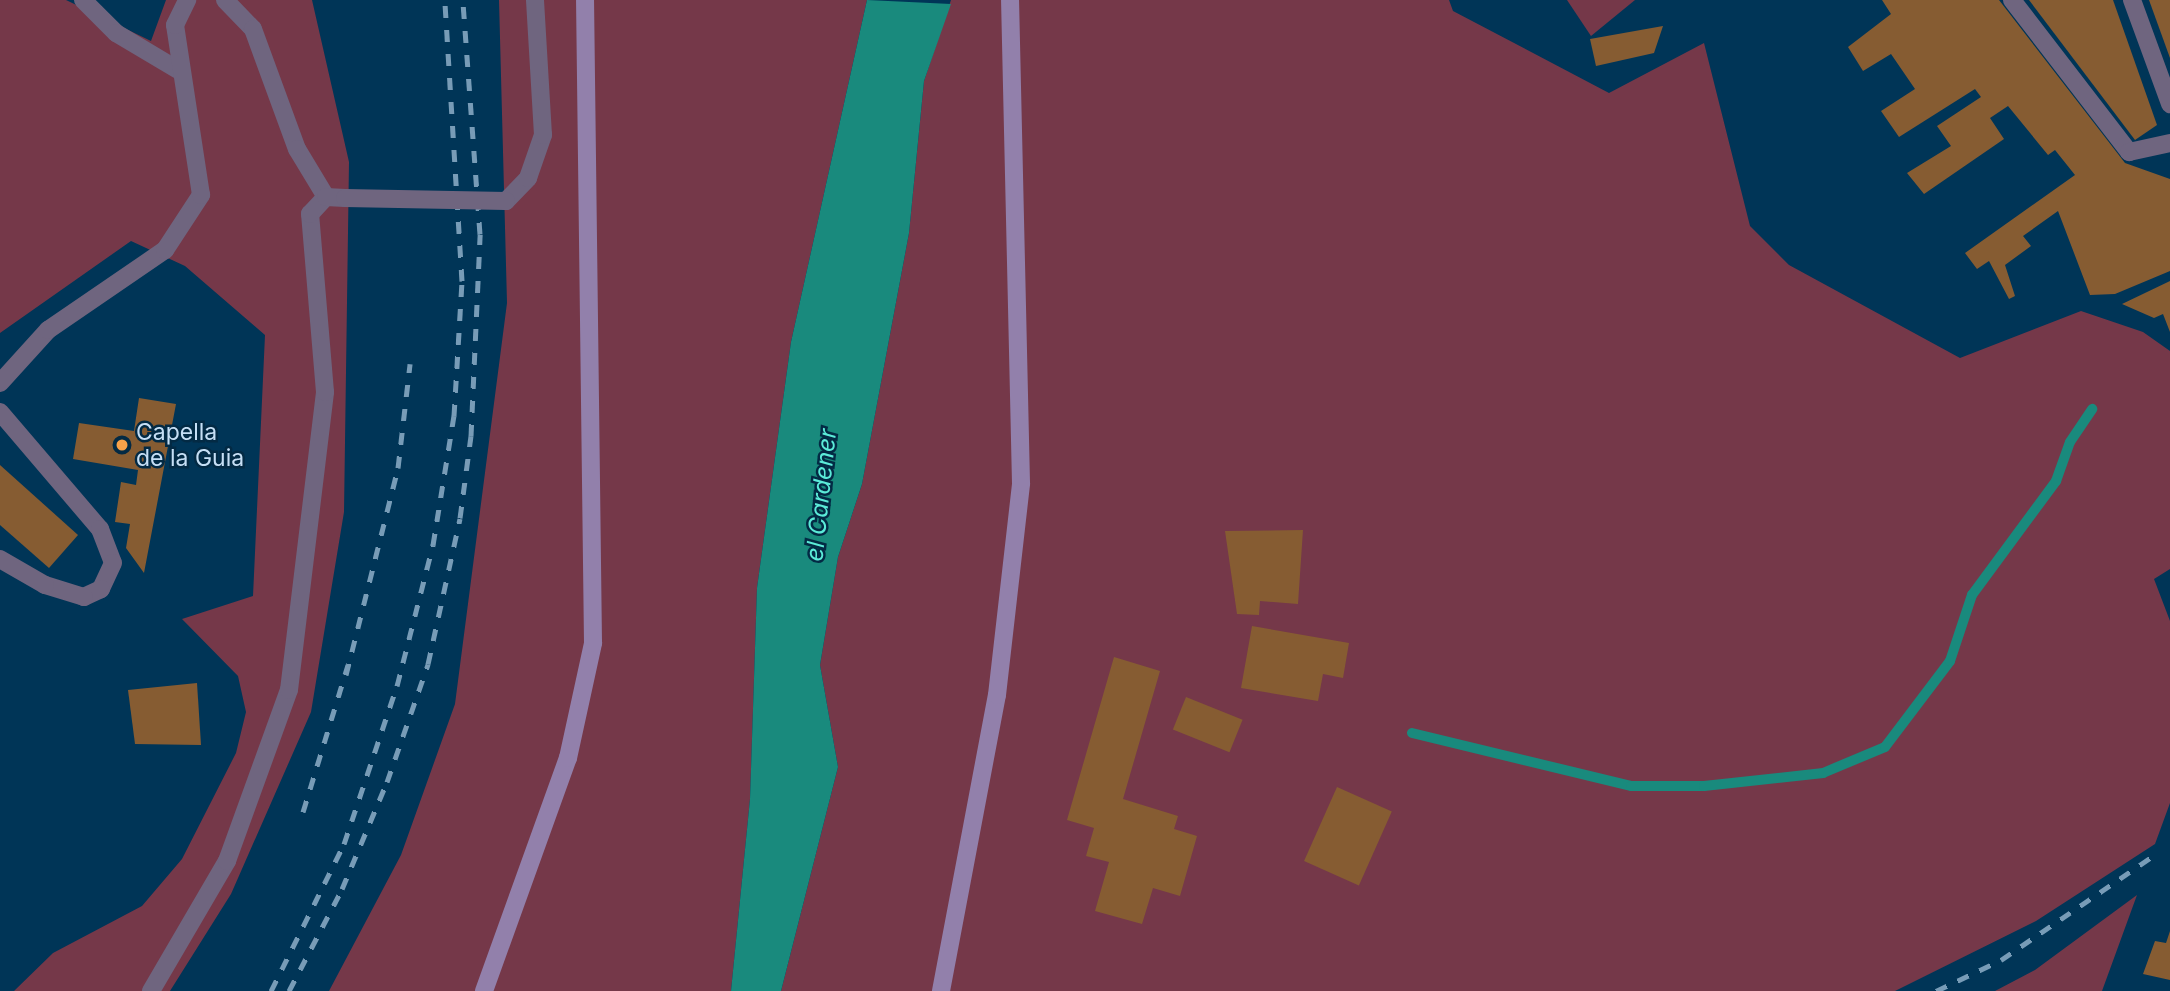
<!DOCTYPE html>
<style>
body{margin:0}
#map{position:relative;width:2170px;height:991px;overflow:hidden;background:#003557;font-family:Inter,sans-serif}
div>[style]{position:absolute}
.green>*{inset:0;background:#753849}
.water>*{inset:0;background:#198a7d}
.stream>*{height:10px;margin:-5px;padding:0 5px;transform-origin:5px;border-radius:5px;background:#198a7d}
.building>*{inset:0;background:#865c32;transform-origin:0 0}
.lane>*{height:18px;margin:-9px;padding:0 9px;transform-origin:9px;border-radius:9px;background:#6f657f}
.street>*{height:18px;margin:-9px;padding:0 9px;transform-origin:9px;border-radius:9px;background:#6f657f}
.secondary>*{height:18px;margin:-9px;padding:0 9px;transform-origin:9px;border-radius:9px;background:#9280ab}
.rail>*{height:5px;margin-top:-2.5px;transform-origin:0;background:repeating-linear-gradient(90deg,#789cb7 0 12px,transparent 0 24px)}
.lane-bridge>*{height:18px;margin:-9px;padding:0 9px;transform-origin:9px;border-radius:9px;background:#6f657f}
.dots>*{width:19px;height:19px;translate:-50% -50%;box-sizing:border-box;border:4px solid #032a44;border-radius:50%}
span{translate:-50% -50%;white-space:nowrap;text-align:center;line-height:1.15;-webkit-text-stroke:5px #032a44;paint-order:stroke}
.poi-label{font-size:23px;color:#c6dff5}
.left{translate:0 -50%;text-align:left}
.water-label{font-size:24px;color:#5bebd8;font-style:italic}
</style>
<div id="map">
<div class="green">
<i style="clip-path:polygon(0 0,66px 0,151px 41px,166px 0,312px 0,349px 162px,344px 512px,311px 712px,231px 894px,170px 991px,14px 991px,53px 953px,142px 906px,182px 859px,236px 753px,246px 712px,238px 676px,182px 619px,253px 596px,265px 335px,185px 266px,131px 241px,0 333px)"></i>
<i style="clip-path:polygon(499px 0,867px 0,791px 342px,757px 588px,750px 799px,731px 991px,329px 991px,401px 855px,455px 704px,507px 303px)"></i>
<i style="clip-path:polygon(951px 0,1449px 0,1453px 11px,1609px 93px,1704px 43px,1750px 226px,1789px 265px,1960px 358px,2081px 311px,2143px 332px,2170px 351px,2170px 569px,2154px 579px,2170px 621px,2170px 803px,2155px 844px,2036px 921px,1895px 991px,781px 991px,838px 767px,820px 665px,838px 557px,862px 484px,909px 233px,924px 81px)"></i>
<i style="clip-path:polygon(1567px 0,1635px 0,1591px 36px)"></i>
<i style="clip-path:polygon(2137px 895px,2102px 991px,1995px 991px,2035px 970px)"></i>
</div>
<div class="water">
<i style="clip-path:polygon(867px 0,951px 4px,924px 81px,909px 233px,862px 484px,838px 557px,820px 665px,838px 767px,781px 991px,731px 991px,750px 799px,757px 588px,791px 342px)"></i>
</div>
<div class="stream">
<i style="left:1412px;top:733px;width:225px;rotate:13.6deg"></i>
<i style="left:1631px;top:786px;width:73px"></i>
<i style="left:1704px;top:786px;width:120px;rotate:-6.2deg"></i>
<i style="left:1823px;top:773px;width:67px;rotate:-22.8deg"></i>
<i style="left:1885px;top:747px;width:108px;rotate:-52.9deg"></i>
<i style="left:1950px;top:661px;width:70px;rotate:-71.6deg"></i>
<i style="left:1972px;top:595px;width:142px;rotate:-53.6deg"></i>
<i style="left:2056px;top:481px;width:41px;rotate:-70.3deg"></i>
<i style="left:2070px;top:442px;width:40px;rotate:-56deg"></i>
</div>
<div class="building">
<i style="clip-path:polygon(1882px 0,1999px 0,2125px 163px,2170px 179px,2170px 271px,2115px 294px,2090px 295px,2058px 211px,2023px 236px,2031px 246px,2005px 265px,2015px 296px,2009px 299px,1989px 261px,1977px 269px,1965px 253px,2075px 175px,2055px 150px,2048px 155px,2008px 106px,1990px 118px,2004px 139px,1924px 194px,1907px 173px,1951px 146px,1937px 126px,1981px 97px,1975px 89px,1899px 137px,1881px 111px,1915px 89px,1891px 54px,1863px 71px,1848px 47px,1891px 14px)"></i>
<i style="clip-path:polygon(2029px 0,2113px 0,2157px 125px,2135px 140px)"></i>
<i style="clip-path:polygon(2149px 0,2170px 0,2170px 58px)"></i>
<i style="clip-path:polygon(1663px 26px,1654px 53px,1596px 66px,1590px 39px)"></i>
<i style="clip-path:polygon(2170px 281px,2170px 332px,2163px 314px,2154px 318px,2122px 304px)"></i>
<i style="clip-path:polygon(139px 398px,176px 404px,144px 573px,126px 548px,130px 524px,115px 522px,121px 482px,136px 485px,138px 470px,73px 459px,79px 423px,134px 431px)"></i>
<i style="clip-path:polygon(0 465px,78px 535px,49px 568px,0 525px)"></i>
<i style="clip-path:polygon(1303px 530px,1298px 604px,1260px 601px,1259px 615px,1237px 614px,1225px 531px)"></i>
<i style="clip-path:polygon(1252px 626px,1349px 643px,1343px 678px,1323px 674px,1318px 701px,1241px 688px)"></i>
<i style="clip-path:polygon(1114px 657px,1160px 671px,1123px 799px,1178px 816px,1174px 829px,1197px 836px,1180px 896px,1153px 888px,1142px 924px,1095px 911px,1109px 862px,1086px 856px,1094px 828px,1067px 820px)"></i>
<i style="clip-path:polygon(197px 683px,201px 745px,135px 744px,128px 690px)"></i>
<i style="left:1186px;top:697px;width:61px;height:35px;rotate:22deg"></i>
<i style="left:1337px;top:787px;width:60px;height:81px;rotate:24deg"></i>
<i style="clip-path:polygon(2170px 931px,2170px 980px,2143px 974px,2155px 941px,2166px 943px)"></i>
</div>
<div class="lane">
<i style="left:83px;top:0;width:47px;rotate:45deg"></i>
<i style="left:116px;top:33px;width:72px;rotate:30.8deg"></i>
<i style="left:225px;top:0;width:40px;rotate:46deg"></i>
<i style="left:253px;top:29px;width:128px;rotate:69.9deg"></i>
<i style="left:297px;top:149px;width:56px;rotate:58.9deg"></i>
<i style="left:506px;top:201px;width:32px;rotate:-46deg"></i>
<i style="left:528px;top:178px;width:46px;rotate:-70.8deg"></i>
<i style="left:543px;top:135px;width:135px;rotate:-93.4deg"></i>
<i style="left:0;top:383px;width:72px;rotate:-47.8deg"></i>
<i style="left:48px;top:330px;width:142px;rotate:-34.4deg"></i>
<i style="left:165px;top:250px;width:66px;rotate:-56.8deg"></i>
<i style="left:201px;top:195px;width:172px;rotate:-98.7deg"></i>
<i style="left:175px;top:25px;width:28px;rotate:-64deg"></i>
<i style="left:0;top:412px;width:154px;rotate:49.5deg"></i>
<i style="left:100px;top:529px;width:36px;rotate:69deg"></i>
<i style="left:113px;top:563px;width:29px;rotate:115deg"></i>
<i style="left:101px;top:589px;width:19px;rotate:155deg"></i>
<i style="left:84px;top:597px;width:41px;rotate:-162.9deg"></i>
<i style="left:45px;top:585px;width:52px;rotate:-150deg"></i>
<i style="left:151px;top:991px;width:151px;rotate:-59.7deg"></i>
<i style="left:227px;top:861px;width:182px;rotate:-70.1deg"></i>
<i style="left:289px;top:690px;width:300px;rotate:-83.1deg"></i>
<i style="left:325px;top:392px;width:179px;rotate:-94.8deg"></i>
<i style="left:310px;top:214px;width:23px;rotate:-47deg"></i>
<i style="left:326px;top:197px;width:19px;rotate:3deg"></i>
</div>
<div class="street">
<i style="left:2012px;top:0;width:192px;rotate:52.4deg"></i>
<i style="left:2129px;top:152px;width:42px;rotate:-12.4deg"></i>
<i style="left:2132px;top:0;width:111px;rotate:69.9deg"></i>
</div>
<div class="secondary">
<i style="left:484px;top:991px;width:248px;rotate:-70.2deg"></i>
<i style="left:568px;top:758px;width:118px;rotate:-77.7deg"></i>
<i style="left:593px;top:643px;width:643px;rotate:-90.71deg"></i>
<i style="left:941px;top:991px;width:301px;rotate:-79.3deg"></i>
<i style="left:997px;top:695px;width:213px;rotate:-83.5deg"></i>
<i style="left:1021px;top:483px;width:483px;rotate:-91.3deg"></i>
</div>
<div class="rail">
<i style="left:346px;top:675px;width:213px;rotate:-75.9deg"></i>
<i style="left:398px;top:468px;width:105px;rotate:-83.4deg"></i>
<i style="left:303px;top:812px;width:154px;rotate:-73deg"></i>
<i style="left:271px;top:991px;width:164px;rotate:-63.6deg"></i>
<i style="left:344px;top:844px;width:167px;rotate:-71.5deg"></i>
<i style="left:397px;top:686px;width:146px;rotate:-75.7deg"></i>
<i style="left:433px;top:545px;width:131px;rotate:-80.8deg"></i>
<i style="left:454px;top:416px;width:135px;rotate:-86.6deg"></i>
<i style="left:462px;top:281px;width:282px;rotate:-93.5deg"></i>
<i style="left:289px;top:991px;width:115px;rotate:-62.5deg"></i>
<i style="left:342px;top:889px;width:116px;rotate:-67.2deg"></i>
<i style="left:387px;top:782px;width:125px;rotate:-70.8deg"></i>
<i style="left:428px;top:664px;width:149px;rotate:-77.6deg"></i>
<i style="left:460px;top:518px;width:83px;rotate:-82.4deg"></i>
<i style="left:471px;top:436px;width:202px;rotate:-87.4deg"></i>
<i style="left:480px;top:234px;width:235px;rotate:-94.2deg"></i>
<i style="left:1936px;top:991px;width:72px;rotate:-25.5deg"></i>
<i style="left:2001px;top:960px;width:189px;rotate:-34.4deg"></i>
</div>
<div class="lane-bridge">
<i style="left:345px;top:198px;width:161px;rotate:1.1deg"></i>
</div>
<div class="dots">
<i style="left:122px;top:445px;background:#f7a149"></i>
</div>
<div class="poi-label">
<span class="left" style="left:136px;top:445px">Capella<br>de la Guia</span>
</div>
<div class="water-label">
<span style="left:821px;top:495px;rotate:-84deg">el Cardener</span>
</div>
</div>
